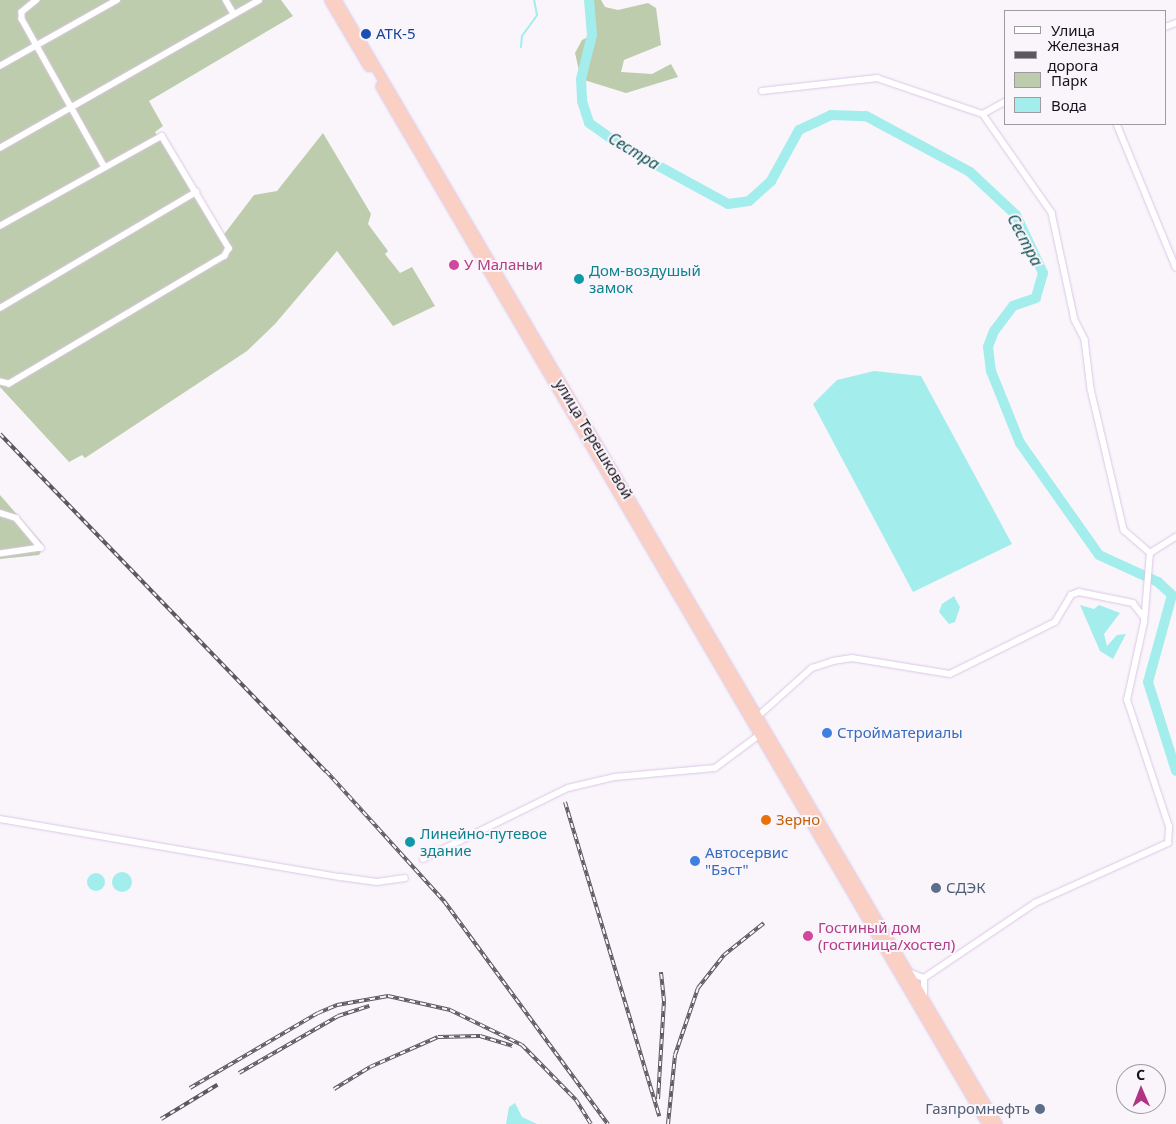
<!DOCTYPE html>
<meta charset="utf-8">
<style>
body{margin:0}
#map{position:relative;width:1176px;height:1124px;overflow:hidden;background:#f9f5fb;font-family:"Noto Sans",sans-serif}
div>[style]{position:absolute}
.green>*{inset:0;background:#bcccac}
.water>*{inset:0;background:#a3eded}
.round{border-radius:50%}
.stream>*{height:2px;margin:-1px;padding:0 1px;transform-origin:1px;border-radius:1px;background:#a3eded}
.river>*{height:10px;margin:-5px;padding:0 5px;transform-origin:5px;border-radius:5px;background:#a3eded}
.roads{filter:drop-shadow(0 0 1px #dcc6e5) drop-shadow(0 0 1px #dcc6e5)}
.minor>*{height:5.5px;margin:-2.75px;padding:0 2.75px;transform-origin:2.75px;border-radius:2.75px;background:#fff}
.trunk>*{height:9px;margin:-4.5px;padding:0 4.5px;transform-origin:4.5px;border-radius:4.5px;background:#fad0c4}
.rail>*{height:4px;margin-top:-2px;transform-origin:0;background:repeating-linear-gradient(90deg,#f9f5fb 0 5.5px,#5d5760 0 11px);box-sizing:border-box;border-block:1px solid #5d5760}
.dots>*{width:14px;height:14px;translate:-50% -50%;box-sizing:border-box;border:2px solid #f9f5fb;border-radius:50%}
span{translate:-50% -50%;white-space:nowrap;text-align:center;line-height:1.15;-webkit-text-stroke:4px #f9f5fb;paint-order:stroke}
.transit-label{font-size:15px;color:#164399}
.left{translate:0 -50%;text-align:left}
.hotel-label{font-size:15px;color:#b23c85}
.culture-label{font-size:15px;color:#0d838f}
.street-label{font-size:15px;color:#19121d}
.shop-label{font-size:15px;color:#366cbe}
.food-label{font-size:15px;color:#c56008}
.service-label{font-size:15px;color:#4e5e75}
.right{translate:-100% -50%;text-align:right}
.water-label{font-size:16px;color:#0e5051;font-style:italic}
.legend{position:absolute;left:1004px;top:10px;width:162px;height:115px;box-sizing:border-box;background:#f9f5fb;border:1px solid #9f9aa2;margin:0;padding:6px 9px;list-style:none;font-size:15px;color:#19121d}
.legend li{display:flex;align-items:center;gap:10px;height:25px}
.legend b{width:25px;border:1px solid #9f9aa2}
.north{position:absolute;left:1116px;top:1064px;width:50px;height:50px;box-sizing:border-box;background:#f9f5fb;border:1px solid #9f9aa2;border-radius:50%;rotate:359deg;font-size:14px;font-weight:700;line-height:20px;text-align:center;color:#19121d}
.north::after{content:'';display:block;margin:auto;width:18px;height:22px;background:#af3486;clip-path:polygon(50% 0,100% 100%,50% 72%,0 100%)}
</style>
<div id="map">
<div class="green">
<i style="clip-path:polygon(0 0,281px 0,293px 16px,149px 101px,163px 126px,155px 132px,222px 237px,254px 195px,277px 191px,323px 133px,371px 214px,368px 224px,388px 251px,385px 254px,400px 273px,412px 267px,435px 306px,393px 326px,337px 251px,275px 324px,247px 351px,85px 458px,82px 455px,69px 462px,0 387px)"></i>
<i style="clip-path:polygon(589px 0,601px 0,605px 7px,618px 10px,648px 3px,656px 8px,661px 45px,624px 60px,621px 72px,652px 74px,671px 64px,678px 77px,626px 93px,581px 79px,575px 53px,582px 40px,592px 35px)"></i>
<i style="clip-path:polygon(0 495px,41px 542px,44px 547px,39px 555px,0 559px)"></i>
</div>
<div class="water">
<i style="clip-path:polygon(874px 371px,921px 376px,1012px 544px,913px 592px,813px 404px,837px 380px)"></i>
<i style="clip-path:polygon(954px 596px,960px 607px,955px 622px,949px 624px,939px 612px,942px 604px)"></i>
<i style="clip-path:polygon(1080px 605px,1094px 609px,1099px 605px,1120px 613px,1104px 634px,1107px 646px,1117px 635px,1126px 634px,1113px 659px,1100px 651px)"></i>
<i class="round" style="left:112px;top:872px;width:20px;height:20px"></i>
<i class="round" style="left:87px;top:873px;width:18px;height:18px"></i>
<i style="clip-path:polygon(515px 1103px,522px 1117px,537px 1124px,506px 1124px,509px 1107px)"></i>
</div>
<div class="stream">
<i style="left:521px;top:47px;width:11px;rotate:-85deg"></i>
<i style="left:522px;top:36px;width:26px;rotate:-54deg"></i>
<i style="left:537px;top:15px;width:15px;rotate:-101deg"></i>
</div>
<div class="river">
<i style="left:589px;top:0;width:35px;rotate:85deg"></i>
<i style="left:592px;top:35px;width:45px;rotate:104deg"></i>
<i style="left:581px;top:79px;width:22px;rotate:87deg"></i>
<i style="left:582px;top:101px;width:23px;rotate:72deg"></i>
<i style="left:589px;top:123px;width:38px;rotate:35deg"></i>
<i style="left:620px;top:145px;width:123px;rotate:28.6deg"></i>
<i style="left:728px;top:204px;width:21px;rotate:-8deg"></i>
<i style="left:749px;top:201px;width:30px;rotate:-42deg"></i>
<i style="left:771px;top:181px;width:58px;rotate:-61.2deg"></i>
<i style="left:799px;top:130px;width:35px;rotate:-25deg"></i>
<i style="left:831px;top:115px;width:35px;rotate:2deg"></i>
<i style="left:866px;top:116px;width:118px;rotate:28.3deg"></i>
<i style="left:970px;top:172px;width:63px;rotate:43.1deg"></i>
<i style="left:1016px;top:215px;width:64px;rotate:65deg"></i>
<i style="left:1043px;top:273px;width:26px;rotate:106deg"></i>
<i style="left:1036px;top:298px;width:24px;rotate:161deg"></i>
<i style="left:1013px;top:306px;width:31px;rotate:127deg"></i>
<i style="left:994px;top:331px;width:17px;rotate:111deg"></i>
<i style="left:988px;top:347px;width:24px;rotate:83deg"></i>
<i style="left:991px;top:371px;width:78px;rotate:68.1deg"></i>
<i style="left:1020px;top:443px;width:137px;rotate:54.8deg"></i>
<i style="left:1099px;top:555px;width:65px;rotate:24.6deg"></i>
<i style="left:1158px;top:582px;width:19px;rotate:43deg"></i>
<i style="left:1172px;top:595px;width:90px;rotate:105.4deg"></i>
<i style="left:1148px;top:682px;width:93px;rotate:72.5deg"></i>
</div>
<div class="roads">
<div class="minor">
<i style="left:37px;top:0;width:19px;rotate:141deg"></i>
<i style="left:22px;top:12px;width:7px;rotate:90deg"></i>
<i style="left:22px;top:19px;width:168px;rotate:60.8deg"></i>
<i style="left:226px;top:0;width:14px;rotate:60deg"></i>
<i style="left:1165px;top:27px;width:12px;rotate:-20deg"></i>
<i style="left:0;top:66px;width:134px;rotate:-29.4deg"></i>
<i style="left:762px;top:91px;width:116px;rotate:-6.4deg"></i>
<i style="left:877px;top:78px;width:112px;rotate:18.8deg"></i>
<i style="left:983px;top:114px;width:25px;rotate:-29deg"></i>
<i style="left:983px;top:114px;width:121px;rotate:55.1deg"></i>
<i style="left:1052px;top:213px;width:109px;rotate:77.9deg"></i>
<i style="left:1075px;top:320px;width:22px;rotate:63deg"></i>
<i style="left:1085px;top:340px;width:49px;rotate:83deg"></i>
<i style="left:1091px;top:389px;width:145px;rotate:76.8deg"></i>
<i style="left:1124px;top:530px;width:35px;rotate:41deg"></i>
<i style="left:1117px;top:124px;width:155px;rotate:67.6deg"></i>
<i style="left:0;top:148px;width:298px;rotate:-29.7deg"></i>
<i style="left:0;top:226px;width:185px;rotate:-29.1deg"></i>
<i style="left:162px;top:136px;width:131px;rotate:59.1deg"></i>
<i style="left:229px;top:248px;width:9px;rotate:117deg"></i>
<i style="left:225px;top:256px;width:251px;rotate:149.3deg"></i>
<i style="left:9px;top:384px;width:9px;rotate:-167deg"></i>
<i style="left:0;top:308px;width:228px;rotate:-30.6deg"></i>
<i style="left:0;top:513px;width:17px;rotate:17deg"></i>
<i style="left:16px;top:518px;width:39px;rotate:50deg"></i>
<i style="left:41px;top:548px;width:41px;rotate:171.7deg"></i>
<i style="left:756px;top:718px;width:75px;rotate:-41.8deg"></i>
<i style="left:812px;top:668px;width:22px;rotate:-18deg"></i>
<i style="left:833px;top:661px;width:19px;rotate:-9deg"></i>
<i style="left:852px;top:658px;width:99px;rotate:9.3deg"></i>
<i style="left:950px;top:674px;width:117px;rotate:-26.3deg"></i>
<i style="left:1055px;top:622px;width:31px;rotate:-59deg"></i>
<i style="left:1071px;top:595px;width:9px;rotate:-21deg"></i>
<i style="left:1079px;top:592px;width:55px;rotate:11.5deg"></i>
<i style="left:1133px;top:603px;width:18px;rotate:52deg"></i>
<i style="left:0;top:819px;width:346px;rotate:9.7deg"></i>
<i style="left:341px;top:877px;width:36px;rotate:8deg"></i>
<i style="left:377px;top:882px;width:28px;rotate:-8deg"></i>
<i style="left:423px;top:859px;width:161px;rotate:-26.1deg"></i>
<i style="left:568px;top:788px;width:48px;rotate:-13.2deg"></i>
<i style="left:615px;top:777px;width:100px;rotate:-5.1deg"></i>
<i style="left:715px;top:768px;width:59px;rotate:-36.7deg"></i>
<i style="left:909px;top:972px;width:16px;rotate:22deg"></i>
<i style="left:924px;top:978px;width:134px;rotate:-34deg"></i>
<i style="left:1035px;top:903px;width:146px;rotate:-24.3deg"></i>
<i style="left:1168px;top:843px;width:16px;rotate:-86deg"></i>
<i style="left:1169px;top:827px;width:134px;rotate:-108.3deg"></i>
<i style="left:1127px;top:700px;width:79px;rotate:-77.6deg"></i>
<i style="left:1144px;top:623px;width:70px;rotate:-85.1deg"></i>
<i style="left:1150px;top:553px;width:31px;rotate:-32deg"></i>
<i style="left:924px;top:995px;width:17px;rotate:-90deg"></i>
</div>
<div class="trunk">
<i style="left:329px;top:0;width:77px;rotate:59.4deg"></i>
<i style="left:336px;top:0;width:1304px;rotate:59.54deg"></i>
<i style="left:380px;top:86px;width:1202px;rotate:59.68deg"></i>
</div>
</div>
<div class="rail">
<i style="left:0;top:434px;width:469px;rotate:46deg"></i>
<i style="left:326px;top:771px;width:176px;rotate:47.8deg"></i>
<i style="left:444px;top:901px;width:277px;rotate:53.7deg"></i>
<i style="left:565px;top:802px;width:328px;rotate:73.3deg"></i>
<i style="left:239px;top:1073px;width:114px;rotate:-29.9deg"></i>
<i style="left:338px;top:1016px;width:33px;rotate:-18deg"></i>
<i style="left:190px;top:1088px;width:148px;rotate:-30.4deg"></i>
<i style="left:318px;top:1013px;width:21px;rotate:-23deg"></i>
<i style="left:337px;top:1005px;width:52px;rotate:-10deg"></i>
<i style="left:388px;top:996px;width:64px;rotate:12.7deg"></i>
<i style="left:450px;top:1010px;width:80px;rotate:25.9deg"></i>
<i style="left:522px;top:1045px;width:77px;rotate:45.5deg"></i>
<i style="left:576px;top:1100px;width:28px;rotate:58deg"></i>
<i style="left:334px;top:1089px;width:42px;rotate:-31.4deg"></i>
<i style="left:370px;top:1067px;width:74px;rotate:-23.8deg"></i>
<i style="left:438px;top:1037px;width:42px;rotate:-1.4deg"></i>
<i style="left:480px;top:1036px;width:34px;rotate:17deg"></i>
<i style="left:658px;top:1099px;width:98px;rotate:-86.5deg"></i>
<i style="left:664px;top:1001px;width:29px;rotate:-96deg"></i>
<i style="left:161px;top:1119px;width:66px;rotate:-31.3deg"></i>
<i style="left:668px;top:1124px;width:69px;rotate:-84.2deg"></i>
<i style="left:675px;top:1055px;width:71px;rotate:-71.1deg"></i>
<i style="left:698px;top:988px;width:42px;rotate:-51.8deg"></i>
<i style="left:724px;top:955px;width:51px;rotate:-38.7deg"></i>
</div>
<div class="dots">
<i style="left:366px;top:34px;background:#1a4fb4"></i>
<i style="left:454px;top:265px;background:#d1479c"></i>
<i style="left:579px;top:279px;background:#0f9aa8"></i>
<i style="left:827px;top:733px;background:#3f7fe0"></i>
<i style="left:766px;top:820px;background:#e8710a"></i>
<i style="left:410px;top:842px;background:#0f9aa8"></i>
<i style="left:695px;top:861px;background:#3f7fe0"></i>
<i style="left:936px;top:888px;background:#5c6f8a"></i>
<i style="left:808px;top:936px;background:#d1479c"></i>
<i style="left:1040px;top:1109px;background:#5c6f8a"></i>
</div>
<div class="transit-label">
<span class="left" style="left:376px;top:34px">АТК-5</span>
</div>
<div class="hotel-label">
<span class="left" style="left:464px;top:265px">У Маланьи</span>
<span class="left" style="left:818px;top:936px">Гостиный дом<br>(гостиница/хостел)</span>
</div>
<div class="culture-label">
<span class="left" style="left:589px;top:279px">Дом-воздушый<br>замок</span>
<span class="left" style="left:420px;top:842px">Линейно-путевое<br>здание</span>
</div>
<div class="street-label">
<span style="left:594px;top:439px;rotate:59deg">улица Терешковой</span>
</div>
<div class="shop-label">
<span class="left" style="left:837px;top:733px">Стройматериалы</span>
<span class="left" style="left:705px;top:861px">Автосервис<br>"Бэст"</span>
</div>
<div class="food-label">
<span class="left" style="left:776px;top:820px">Зерно</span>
</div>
<div class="service-label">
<span class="left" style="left:946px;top:888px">СДЭК</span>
<span class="right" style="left:1030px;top:1109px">Газпромнефть</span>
</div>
<div class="water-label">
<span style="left:634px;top:151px;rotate:31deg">Сестра</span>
<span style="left:1025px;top:240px;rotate:62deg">Сестра</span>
</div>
<ul class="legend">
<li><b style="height:6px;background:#fff"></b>Улица</li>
<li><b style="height:6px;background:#5d5760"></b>Железная дорога</li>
<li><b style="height:14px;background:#bcccac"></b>Парк</li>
<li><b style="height:14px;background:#a3eded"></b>Вода</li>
</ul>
<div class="north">С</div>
</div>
